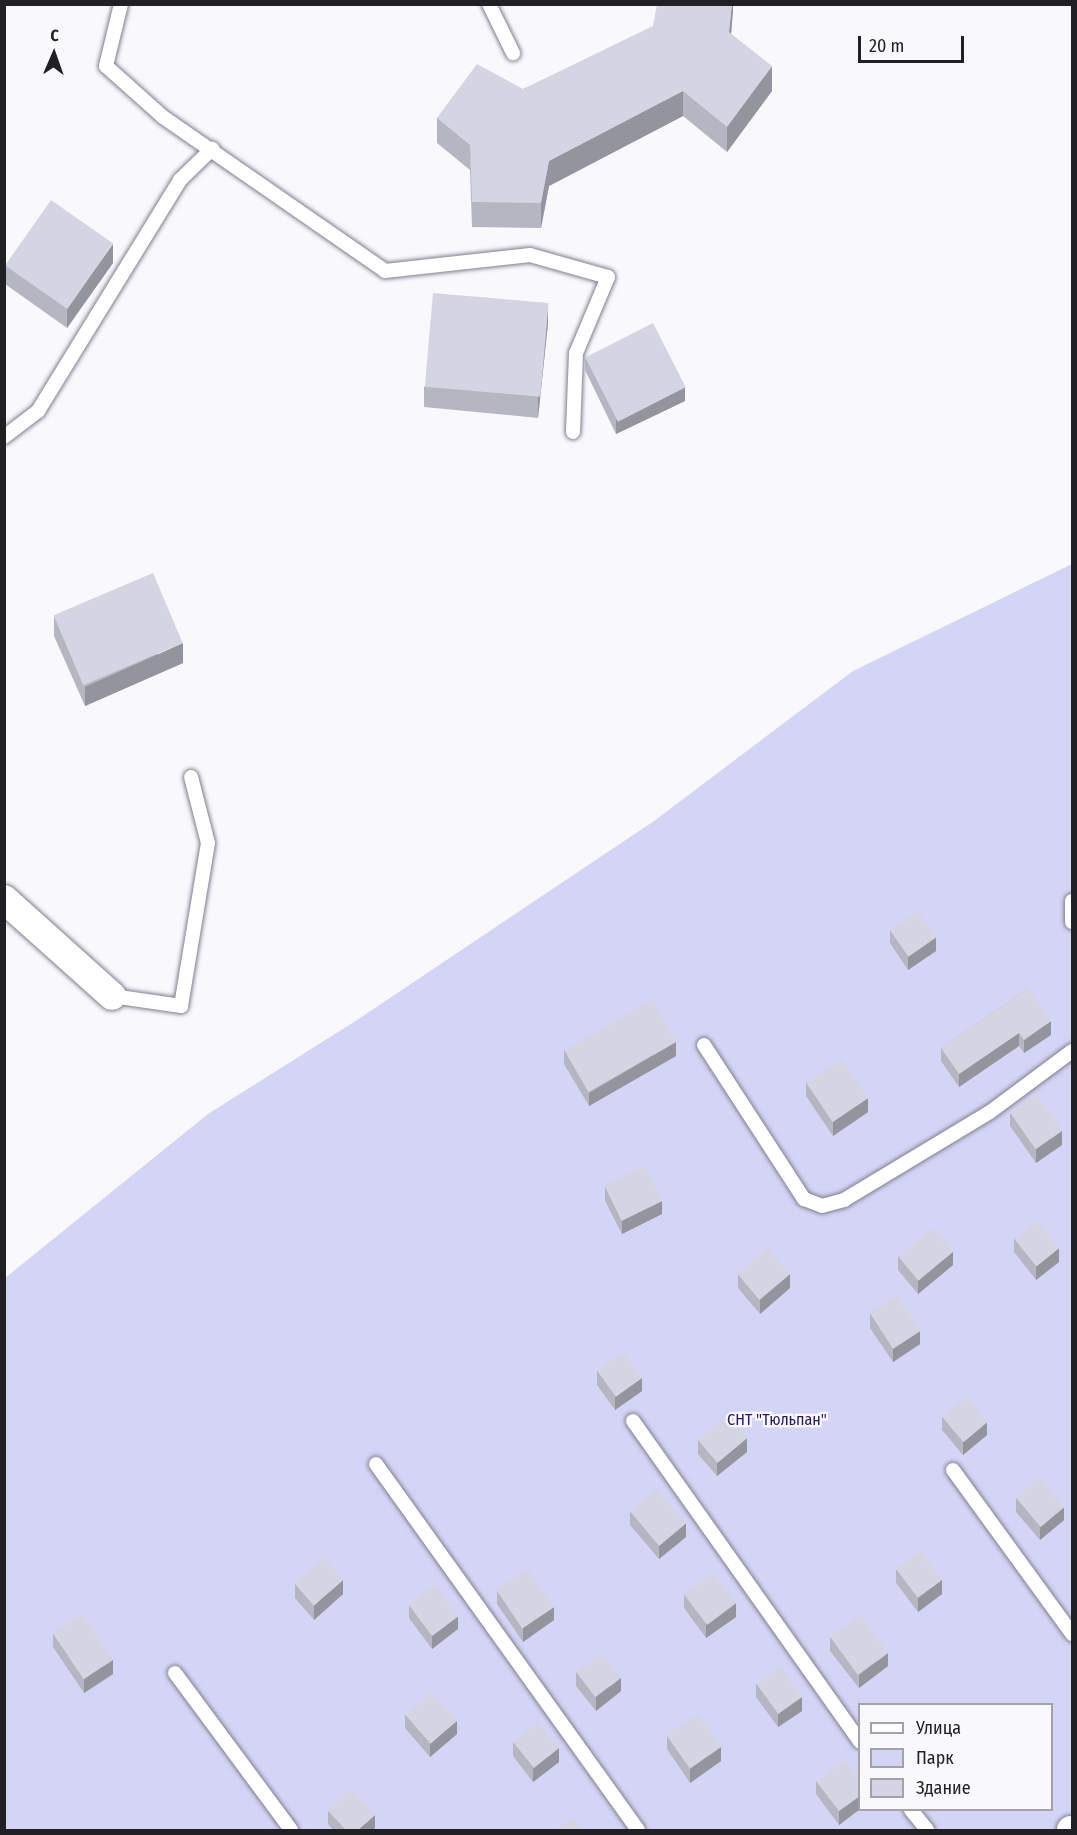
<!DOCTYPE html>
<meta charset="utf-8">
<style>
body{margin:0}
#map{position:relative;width:1077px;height:1835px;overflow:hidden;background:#f8f8fd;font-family:"Fira Sans Condensed",sans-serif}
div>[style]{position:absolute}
.green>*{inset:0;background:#d4d4f7}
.roads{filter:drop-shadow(0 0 2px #80808d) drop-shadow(0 0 2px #80808d)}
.lane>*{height:14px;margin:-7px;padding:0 7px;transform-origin:7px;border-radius:7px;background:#fff}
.street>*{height:28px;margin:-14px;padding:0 14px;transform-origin:14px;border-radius:14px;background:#fff}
.wall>*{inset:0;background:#b6b6c2}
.shaded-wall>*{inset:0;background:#94949e}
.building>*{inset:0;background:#d4d4e2;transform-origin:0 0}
span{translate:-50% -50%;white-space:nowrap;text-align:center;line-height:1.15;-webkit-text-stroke:4.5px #f8f8fd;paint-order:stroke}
.park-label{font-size:16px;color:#291960}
.frame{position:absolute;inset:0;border:6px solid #202025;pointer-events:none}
.legend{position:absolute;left:858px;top:1703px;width:195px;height:108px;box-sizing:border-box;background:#f8f8fd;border:2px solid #a2a2a7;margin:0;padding:8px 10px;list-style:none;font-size:18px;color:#202025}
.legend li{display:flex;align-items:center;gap:12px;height:30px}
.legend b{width:30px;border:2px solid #a2a2a7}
.north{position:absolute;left:24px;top:24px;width:60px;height:60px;-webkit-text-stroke:4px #f8f8fd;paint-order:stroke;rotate:2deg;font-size:16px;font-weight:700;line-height:24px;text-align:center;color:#202025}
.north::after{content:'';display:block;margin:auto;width:21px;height:27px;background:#202025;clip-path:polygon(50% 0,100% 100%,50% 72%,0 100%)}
.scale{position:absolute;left:858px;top:36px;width:106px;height:27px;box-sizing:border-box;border:3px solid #202025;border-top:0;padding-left:8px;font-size:18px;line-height:21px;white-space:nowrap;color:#202025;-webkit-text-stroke:4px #f8f8fd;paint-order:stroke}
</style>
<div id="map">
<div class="green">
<i style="clip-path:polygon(evenodd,1072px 564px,1072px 1830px,5px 1830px,5px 1278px,208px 1114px,357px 1020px,654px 821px,853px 671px,1072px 564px,860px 1704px,1052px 1704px,1052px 1810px,860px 1810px,860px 1704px)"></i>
</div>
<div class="roads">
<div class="lane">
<i style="left:121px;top:4px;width:64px;rotate:103.6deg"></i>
<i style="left:106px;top:66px;width:76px;rotate:41.8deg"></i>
<i style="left:163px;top:117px;width:270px;rotate:34.7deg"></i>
<i style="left:385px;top:271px;width:146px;rotate:-6.3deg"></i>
<i style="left:530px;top:255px;width:81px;rotate:15.8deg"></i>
<i style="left:608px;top:277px;width:82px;rotate:112.8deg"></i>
<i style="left:576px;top:353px;width:79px;rotate:92.2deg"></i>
<i style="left:489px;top:4px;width:55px;rotate:63.9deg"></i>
<i style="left:4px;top:437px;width:43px;rotate:-37.4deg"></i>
<i style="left:38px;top:411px;width:271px;rotate:-58.4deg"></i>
<i style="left:180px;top:180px;width:45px;rotate:-44.1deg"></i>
<i style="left:1072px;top:901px;width:21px;rotate:90deg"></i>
<i style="left:112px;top:996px;width:70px;rotate:8.2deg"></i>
<i style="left:181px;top:1006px;width:165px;rotate:-80.6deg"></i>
<i style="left:208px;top:843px;width:68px;rotate:-104.4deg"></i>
<i style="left:704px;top:1045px;width:184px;rotate:57deg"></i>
<i style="left:804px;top:1199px;width:19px;rotate:21deg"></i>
<i style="left:822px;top:1206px;width:23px;rotate:-15deg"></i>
<i style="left:844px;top:1200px;width:170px;rotate:-31.1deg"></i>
<i style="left:990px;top:1112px;width:102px;rotate:-36.6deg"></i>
<i style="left:633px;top:1421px;width:393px;rotate:54.7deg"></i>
<i style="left:376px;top:1464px;width:450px;rotate:54.4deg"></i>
<i style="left:953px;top:1470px;width:203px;rotate:54deg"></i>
<i style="left:175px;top:1673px;width:195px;rotate:53.5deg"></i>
<i style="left:911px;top:1810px;width:26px;rotate:51deg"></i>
</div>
<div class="street">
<i style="left:4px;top:899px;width:145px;rotate:41.9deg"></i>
<i style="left:1071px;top:1830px;width:1px"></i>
</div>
</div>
<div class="wall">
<i style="clip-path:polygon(733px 4px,731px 34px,772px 91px,727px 152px,683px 116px,549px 186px,541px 228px,472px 227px,470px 170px,437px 143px,437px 118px,523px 89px)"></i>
<i style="clip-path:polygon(113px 263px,67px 328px,5px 284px,5px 265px)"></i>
<i style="clip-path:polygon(548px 323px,538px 418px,424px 407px,424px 387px)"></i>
<i style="clip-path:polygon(585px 357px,685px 401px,616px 434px,585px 370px)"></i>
<i style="clip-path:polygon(54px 616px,183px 663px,85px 706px,54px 636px)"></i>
<i style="clip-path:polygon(890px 930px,936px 951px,908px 970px,890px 943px)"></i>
<i style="clip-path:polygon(1028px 988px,1051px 1035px,1024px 1053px,1019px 1046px,959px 1087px,941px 1061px,941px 1048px)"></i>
<i style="clip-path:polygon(564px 1050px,676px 1056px,589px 1106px,564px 1064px)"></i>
<i style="clip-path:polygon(806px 1082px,868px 1112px,833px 1136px,806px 1096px)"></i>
<i style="clip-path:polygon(1010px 1113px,1062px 1145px,1036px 1163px,1010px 1126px)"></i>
<i style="clip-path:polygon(605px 1187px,662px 1214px,622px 1234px,605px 1201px)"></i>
<i style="clip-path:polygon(1014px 1238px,1059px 1262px,1036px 1280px,1014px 1252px)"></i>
<i style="clip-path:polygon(898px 1256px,953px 1265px,918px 1294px,898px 1270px)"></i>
<i style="clip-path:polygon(738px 1274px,790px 1288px,760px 1314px,738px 1288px)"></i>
<i style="clip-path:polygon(870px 1314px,920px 1344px,893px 1362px,870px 1328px)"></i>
<i style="clip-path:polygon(597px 1371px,642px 1391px,615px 1410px,597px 1385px)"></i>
<i style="clip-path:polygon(942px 1417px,987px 1435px,963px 1455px,942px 1430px)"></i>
<i style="clip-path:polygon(698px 1440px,747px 1452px,717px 1476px,698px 1454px)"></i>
<i style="clip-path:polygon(1016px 1498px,1064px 1520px,1040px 1540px,1016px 1512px)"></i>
<i style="clip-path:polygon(630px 1512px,686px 1537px,659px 1559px,630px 1525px)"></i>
<i style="clip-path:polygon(896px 1569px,942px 1594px,918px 1612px,896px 1583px)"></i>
<i style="clip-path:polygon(295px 1584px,343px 1594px,314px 1620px,295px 1598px)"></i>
<i style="clip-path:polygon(497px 1591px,554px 1620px,523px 1642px,497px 1604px)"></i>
<i style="clip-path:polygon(684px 1594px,736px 1617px,706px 1638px,684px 1608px)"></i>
<i style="clip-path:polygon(409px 1605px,458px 1629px,432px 1649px,409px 1618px)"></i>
<i style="clip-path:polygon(53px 1633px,113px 1674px,84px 1693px,53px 1647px)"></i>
<i style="clip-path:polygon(830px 1637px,888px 1666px,859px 1688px,830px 1651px)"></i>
<i style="clip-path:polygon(576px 1672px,621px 1691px,596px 1711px,576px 1686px)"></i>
<i style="clip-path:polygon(756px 1684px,802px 1711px,778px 1727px,756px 1697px)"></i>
<i style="clip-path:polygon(405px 1715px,457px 1734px,430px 1757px,405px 1728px)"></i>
<i style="clip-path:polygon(667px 1736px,721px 1761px,690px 1783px,667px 1749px)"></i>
<i style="clip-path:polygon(513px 1742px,559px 1762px,533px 1782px,513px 1756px)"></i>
<i style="clip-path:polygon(860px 1780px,860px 1809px,839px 1825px,816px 1794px,816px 1781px)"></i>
<i style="clip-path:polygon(328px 1811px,375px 1828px,373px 1830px,333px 1830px,328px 1824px)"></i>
</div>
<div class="shaded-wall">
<i style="clip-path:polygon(732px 4px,733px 4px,733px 12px,729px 57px,729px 32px)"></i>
<i style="clip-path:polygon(772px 66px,772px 91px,727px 152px,727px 127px)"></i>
<i style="clip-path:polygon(683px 91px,683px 116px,549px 186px,541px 228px,541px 203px,549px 161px)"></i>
<i style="clip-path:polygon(113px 244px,113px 263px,67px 328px,67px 308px)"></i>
<i style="clip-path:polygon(548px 304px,548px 323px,538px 418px,538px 398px)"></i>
<i style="clip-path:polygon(685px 387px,685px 401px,616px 434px,616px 420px)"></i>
<i style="clip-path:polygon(183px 643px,183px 663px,85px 706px,85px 687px)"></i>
<i style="clip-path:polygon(936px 937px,936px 951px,908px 970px,908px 956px)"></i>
<i style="clip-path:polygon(1051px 1021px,1051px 1035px,1024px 1053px,1024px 1040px)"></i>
<i style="clip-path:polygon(1019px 1033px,1019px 1046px,959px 1087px,959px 1074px)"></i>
<i style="clip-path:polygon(676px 1042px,676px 1056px,589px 1106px,589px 1093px)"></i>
<i style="clip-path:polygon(868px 1098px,868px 1112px,833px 1136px,833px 1122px)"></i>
<i style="clip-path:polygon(1062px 1131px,1062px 1145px,1036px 1163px,1036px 1149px)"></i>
<i style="clip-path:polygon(662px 1201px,662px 1214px,622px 1234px,622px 1221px)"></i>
<i style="clip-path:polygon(1059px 1248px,1059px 1262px,1036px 1280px,1036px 1266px)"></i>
<i style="clip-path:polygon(953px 1252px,953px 1265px,918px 1294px,918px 1280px)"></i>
<i style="clip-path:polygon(790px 1274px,790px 1288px,760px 1314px,760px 1300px)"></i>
<i style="clip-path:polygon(920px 1331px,920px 1344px,893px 1362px,893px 1349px)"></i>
<i style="clip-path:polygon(642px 1378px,642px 1391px,615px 1410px,615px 1397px)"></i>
<i style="clip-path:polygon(987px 1422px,987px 1435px,963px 1455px,963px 1442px)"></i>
<i style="clip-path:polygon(747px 1438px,747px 1452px,717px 1476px,717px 1463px)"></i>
<i style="clip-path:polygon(1064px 1507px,1064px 1520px,1040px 1540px,1040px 1527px)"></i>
<i style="clip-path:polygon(686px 1523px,686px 1537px,659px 1559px,659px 1545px)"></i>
<i style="clip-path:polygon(343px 1580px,343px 1594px,314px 1620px,314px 1606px)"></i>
<i style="clip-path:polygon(942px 1580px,942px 1594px,918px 1612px,918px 1598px)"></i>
<i style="clip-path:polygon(736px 1603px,736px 1617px,706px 1638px,706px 1624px)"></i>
<i style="clip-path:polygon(554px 1607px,554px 1620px,523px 1642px,523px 1628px)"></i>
<i style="clip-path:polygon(458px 1616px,458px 1629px,432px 1649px,432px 1636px)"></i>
<i style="clip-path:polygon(888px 1653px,888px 1666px,859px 1688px,859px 1675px)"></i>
<i style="clip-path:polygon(113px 1660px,113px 1674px,84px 1693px,84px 1679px)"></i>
<i style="clip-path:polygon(621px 1678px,621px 1691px,596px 1711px,596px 1697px)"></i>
<i style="clip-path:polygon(802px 1697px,802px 1711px,778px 1727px,778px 1713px)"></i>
<i style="clip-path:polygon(457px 1721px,457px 1734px,430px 1757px,430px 1743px)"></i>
<i style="clip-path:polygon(721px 1747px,721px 1761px,690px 1783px,690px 1769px)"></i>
<i style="clip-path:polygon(559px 1748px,559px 1762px,533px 1782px,533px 1769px)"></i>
<i style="clip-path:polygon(860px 1796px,860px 1809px,839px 1825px,839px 1811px)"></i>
<i style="clip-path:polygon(375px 1815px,375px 1828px,373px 1830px,358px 1830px)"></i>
</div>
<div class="building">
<i style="clip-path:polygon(657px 4px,732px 4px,729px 32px,772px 66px,727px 127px,683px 91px,549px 161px,541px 203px,472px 202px,470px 145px,437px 118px,477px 64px,523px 89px,653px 26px)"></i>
<i style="left:51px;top:200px;width:76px;height:80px;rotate:35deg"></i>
<i style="left:433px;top:293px;width:116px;height:94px;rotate:5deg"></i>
<i style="left:653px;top:323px;width:72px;height:76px;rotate:63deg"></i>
<i style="left:153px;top:573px;width:76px;height:108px;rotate:67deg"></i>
<i style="left:918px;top:911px;width:32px;height:34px;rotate:55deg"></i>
<i style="clip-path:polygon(1028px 988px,1051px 1021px,1024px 1040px,1019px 1033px,959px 1074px,941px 1048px)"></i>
<i style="left:652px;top:1000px;width:48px;height:101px;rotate:60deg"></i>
<i style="left:842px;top:1059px;width:47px;height:43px;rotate:56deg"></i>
<i style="left:1036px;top:1094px;width:45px;height:32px;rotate:55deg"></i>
<i style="left:645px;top:1166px;width:39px;height:45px;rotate:64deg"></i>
<i style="left:1037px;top:1221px;width:35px;height:29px;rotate:51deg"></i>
<i style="left:933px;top:1228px;width:31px;height:45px;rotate:50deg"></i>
<i style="left:768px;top:1248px;width:34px;height:40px;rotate:50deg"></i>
<i style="left:897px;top:1296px;width:42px;height:32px;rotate:57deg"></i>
<i style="left:623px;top:1352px;width:32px;height:32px;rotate:54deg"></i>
<i style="left:966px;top:1397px;width:33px;height:31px;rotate:50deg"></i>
<i style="left:728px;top:1415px;width:30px;height:39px;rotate:50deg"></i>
<i style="left:1040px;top:1478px;width:38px;height:31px;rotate:50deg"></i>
<i style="left:657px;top:1489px;width:45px;height:35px;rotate:50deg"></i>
<i style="left:920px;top:1551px;width:36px;height:30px;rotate:53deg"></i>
<i style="left:324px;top:1558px;width:29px;height:39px;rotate:49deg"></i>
<i style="left:528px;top:1569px;width:46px;height:38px;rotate:56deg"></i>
<i style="left:713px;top:1573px;width:38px;height:36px;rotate:53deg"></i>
<i style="left:435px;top:1585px;width:39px;height:33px;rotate:53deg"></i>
<i style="left:82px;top:1614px;width:55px;height:35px;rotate:56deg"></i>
<i style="left:860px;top:1615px;width:47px;height:37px;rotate:54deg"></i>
<i style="left:602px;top:1653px;width:31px;height:32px;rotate:53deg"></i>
<i style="left:780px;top:1667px;width:37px;height:29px;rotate:54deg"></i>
<i style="left:432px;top:1692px;width:38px;height:35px;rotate:49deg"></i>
<i style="left:698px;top:1714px;width:40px;height:38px;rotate:55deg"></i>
<i style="left:538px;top:1722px;width:33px;height:32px;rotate:51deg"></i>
<i style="clip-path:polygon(845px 1760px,860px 1780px,860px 1796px,839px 1811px,816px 1781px)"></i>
<i style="clip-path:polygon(351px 1789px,375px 1815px,358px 1830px,346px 1830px,328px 1811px)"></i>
<i style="clip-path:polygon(571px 1818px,583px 1830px,558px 1830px)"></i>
</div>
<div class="park-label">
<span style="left:777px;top:1420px">СНТ "Тюльпан"</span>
</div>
<div class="frame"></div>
<ul class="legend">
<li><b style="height:8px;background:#fff"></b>Улица</li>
<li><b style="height:16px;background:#d4d4f7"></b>Парк</li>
<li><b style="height:16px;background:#d4d4e2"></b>Здание</li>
</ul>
<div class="north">С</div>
<div class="scale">20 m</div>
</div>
